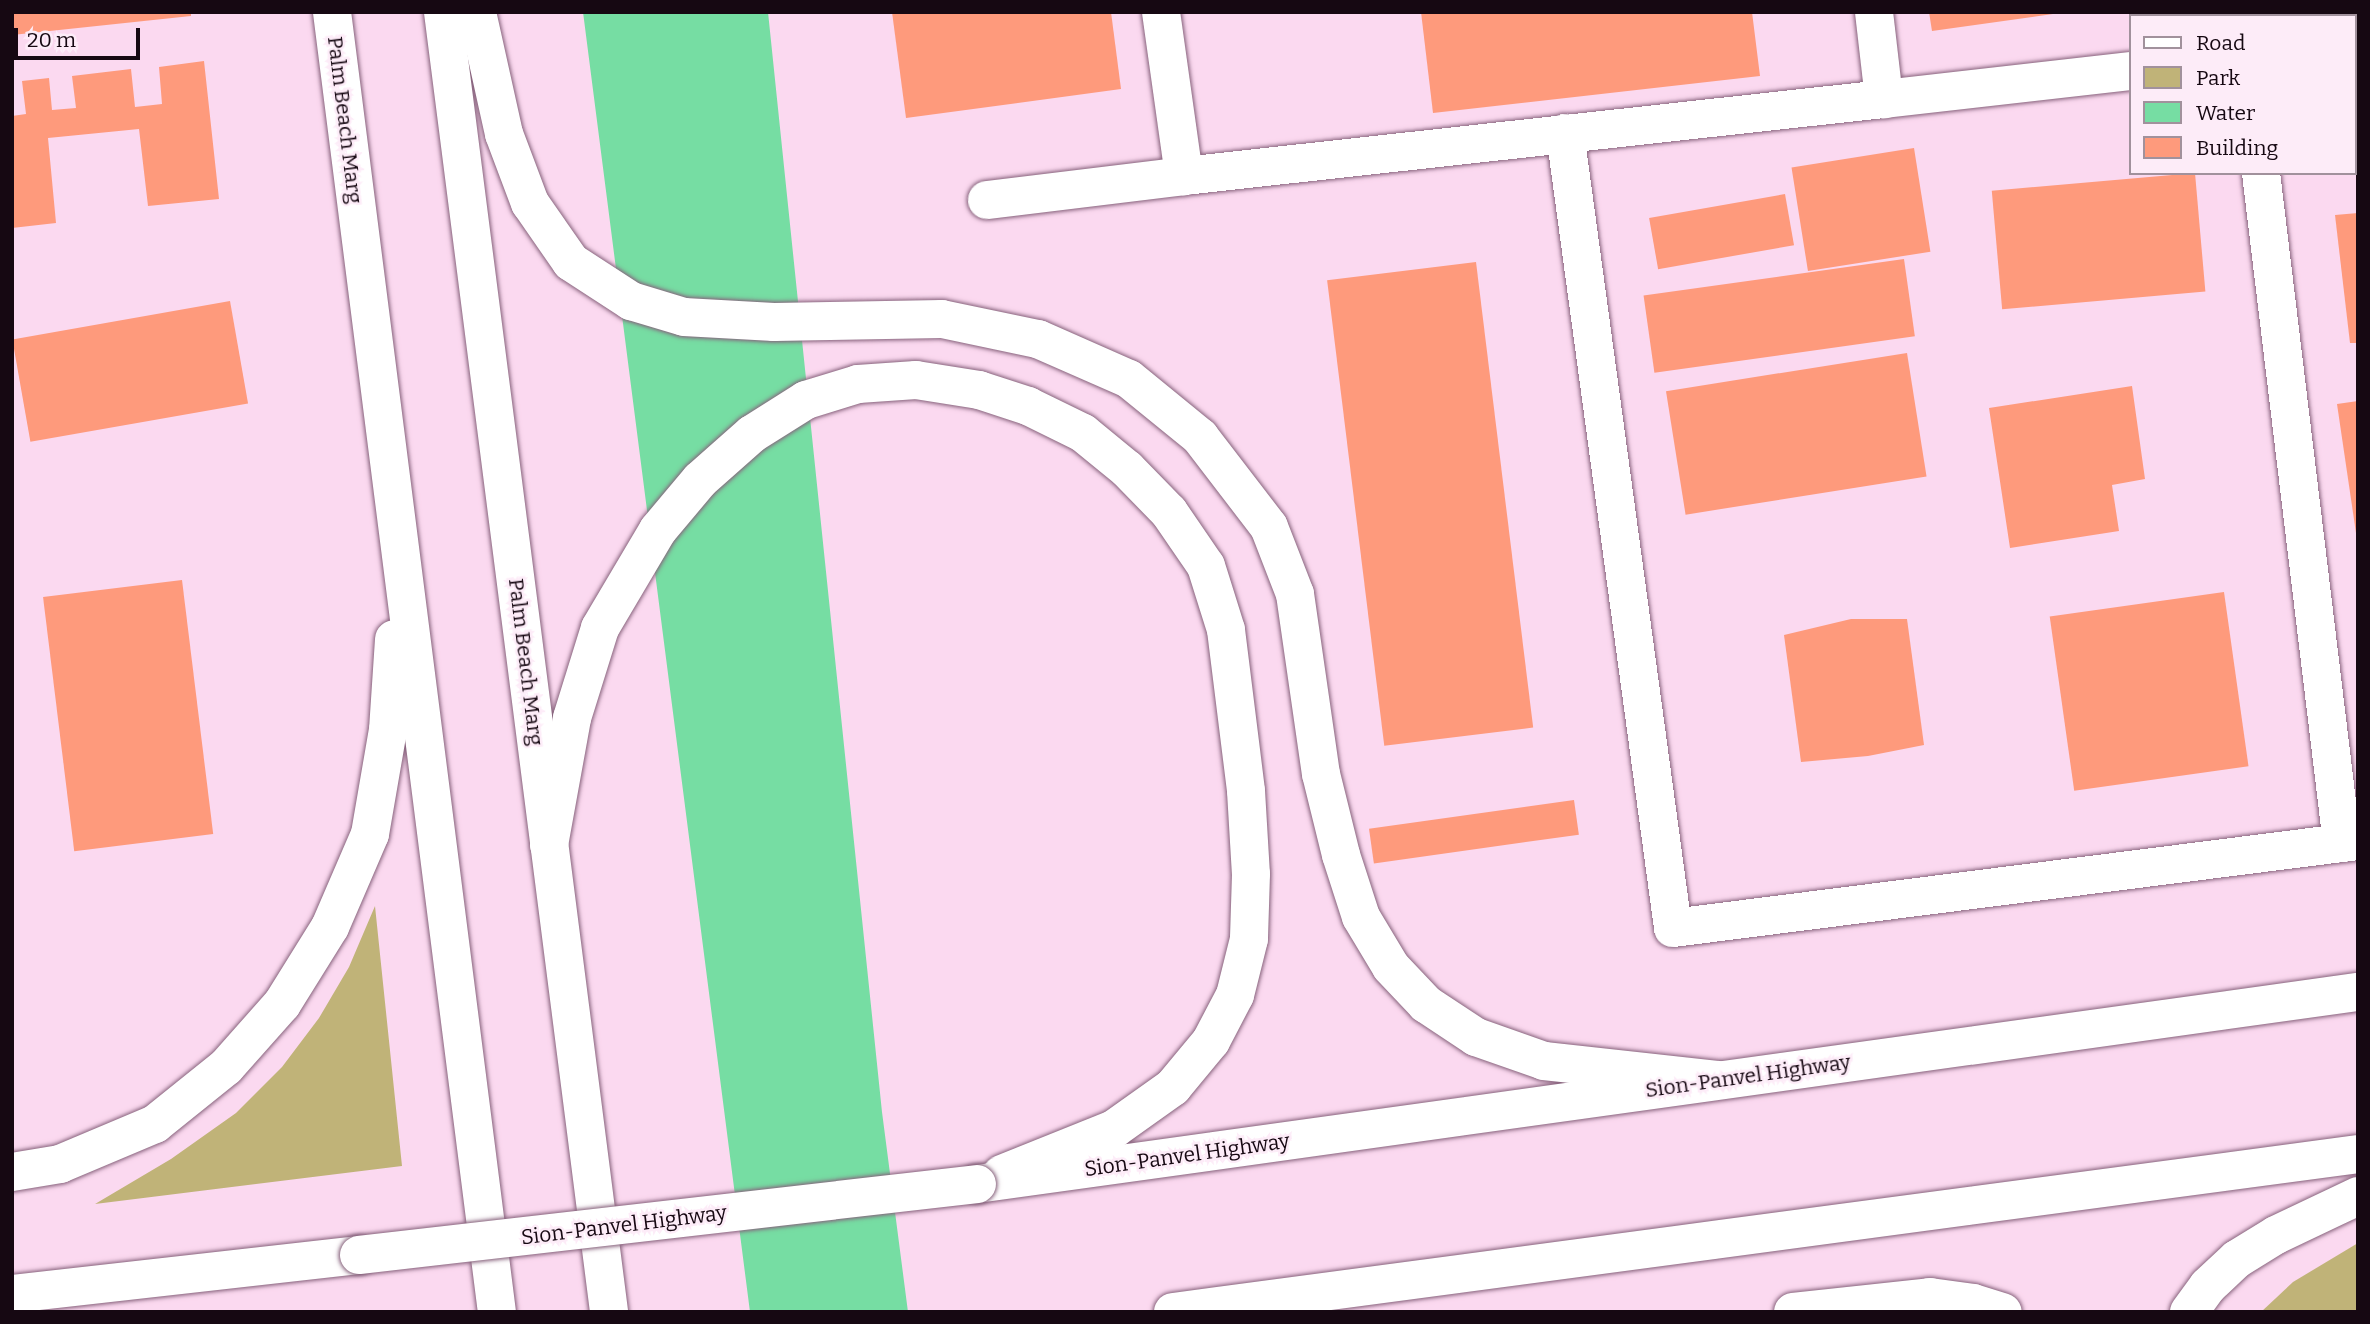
<!DOCTYPE html>
<style>
body{margin:0}
#map{position:relative;width:2370px;height:1324px;overflow:hidden;background:#fbd9f0;font-family:Bitter,serif}
div>[style]{position:absolute}
.green>*{inset:0;background:#c0b378}
.water>*{inset:0;background:#76dda3}
.building>*{inset:0;background:#fe9a7c;transform-origin:0 0}
.roads{filter:drop-shadow(0 0 2px #87627c) drop-shadow(0 0 2px #87627c)}
.minor>*{height:38px;margin:-19px;padding:0 19px;transform-origin:19px;border-radius:19px;background:#fff}
.major>*{height:38px;margin:-19px;padding:0 19px;transform-origin:19px;border-radius:19px;background:#fff}
.highway>*{height:38px;margin:-19px;padding:0 19px;transform-origin:19px;border-radius:19px;background:#fff}
.bridges{filter:drop-shadow(0 0 2px #87627c) drop-shadow(0 0 2px #87627c)}
.highway-bridge>*{height:38px;margin:-19px;padding:0 19px;transform-origin:19px;border-radius:19px;background:#fff}
span{translate:-50% -50%;white-space:nowrap;text-align:center;line-height:1.15;-webkit-text-stroke:5px #fdecf8;paint-order:stroke}
.street-label{font-size:21px;color:#160812}
.frame{position:absolute;inset:0;border:14px solid #160812;pointer-events:none}
.legend{position:absolute;left:2129px;top:14px;width:228px;height:161px;box-sizing:border-box;background:#fdecf8;border:2px solid #a1919c;margin:0;padding:9px 12px;list-style:none;font-size:21px;color:#160812}
.legend li{display:flex;align-items:center;gap:14px;height:35px}
.legend b{width:35px;border:2px solid #a1919c}
.scale{position:absolute;left:14px;top:28px;width:126px;height:32px;box-sizing:border-box;border:4px solid #160812;border-top:0;padding-left:9px;font-size:21px;line-height:24px;white-space:nowrap;color:#160812;-webkit-text-stroke:5px #fdecf8;paint-order:stroke}
</style>
<div id="map">
<div class="green">
<i style="clip-path:polygon(375px 906px,402px 1166px,95px 1204px,171px 1159px,236px 1113px,282px 1067px,319px 1018px,349px 967px)"></i>
<i style="clip-path:polygon(2358px 1243px,2358px 1312px,2261px 1312px,2293px 1282px)"></i>
</div>
<div class="water">
<i style="clip-path:polygon(583px 12px,768px 12px,882px 1112px,908px 1312px,750px 1312px)"></i>
</div>
<div class="building">
<i style="clip-path:polygon(12px 12px,191px 12px,191px 16px,12px 35px)"></i>
<i style="clip-path:polygon(892px 12px,1111px 12px,1121px 89px,906px 118px)"></i>
<i style="clip-path:polygon(1421px 12px,1752px 12px,1760px 76px,1433px 113px)"></i>
<i style="clip-path:polygon(1929px 12px,2053px 12px,2053px 14px,1932px 31px)"></i>
<i style="clip-path:polygon(204px 61px,219px 199px,148px 206px,139px 129px,48px 138px,56px 223px,12px 228px,12px 116px,26px 114px,22px 81px,49px 78px,52px 110px,76px 108px,72px 76px,131px 69px,135px 107px,162px 104px,159px 67px)"></i>
<i style="left:1914px;top:148px;width:105px;height:124px;rotate:81deg"></i>
<i style="left:2195px;top:173px;width:119px;height:204px;rotate:85deg"></i>
<i style="left:1785px;top:194px;width:52px;height:138px;rotate:80deg"></i>
<i style="clip-path:polygon(2358px 213px,2358px 343px,2350px 343px,2335px 215px)"></i>
<i style="left:1904px;top:259px;width:78px;height:263px;rotate:82deg"></i>
<i style="left:1476px;top:262px;width:469px;height:150px;rotate:83deg"></i>
<i style="left:230px;top:301px;width:104px;height:221px;rotate:80deg"></i>
<i style="left:1907px;top:353px;width:125px;height:244px;rotate:81deg"></i>
<i style="clip-path:polygon(2132px 386px,2145px 479px,2112px 485px,2119px 531px,2010px 548px,1989px 408px)"></i>
<i style="clip-path:polygon(2358px 401px,2358px 533px,2356px 533px,2337px 404px)"></i>
<i style="left:182px;top:580px;width:256px;height:140px;rotate:83deg"></i>
<i style="left:2224px;top:592px;width:176px;height:176px;rotate:82deg"></i>
<i style="clip-path:polygon(1851px 619px,1907px 619px,1924px 745px,1868px 756px,1801px 762px,1784px 635px)"></i>
<i style="left:1574px;top:800px;width:35px;height:207px;rotate:82deg"></i>
</div>
<div class="roads">
<div class="minor">
<i style="left:1161px;top:12px;width:166px;rotate:82deg"></i>
<i style="left:1184px;top:176px;width:704px;rotate:-6.28deg"></i>
<i style="left:1874px;top:12px;width:88px;rotate:83.4deg"></i>
<i style="left:1884px;top:99px;width:248px;rotate:-6.5deg"></i>
<i style="left:2354px;top:45px;width:4px"></i>
<i style="left:1565px;top:133px;width:802px;rotate:82.26deg"></i>
<i style="left:1673px;top:928px;width:691px;rotate:-7.24deg"></i>
<i style="left:2261px;top:173px;width:675px;rotate:83.11deg"></i>
<i style="left:987px;top:200px;width:198px;rotate:-6.9deg"></i>
</div>
<div class="major">
<i style="left:332px;top:12px;width:1310px;rotate:82.77deg"></i>
<i style="left:443px;top:12px;width:1311px;rotate:82.72deg"></i>
<i style="left:549px;top:845px;width:129px;rotate:-79.7deg"></i>
<i style="left:572px;top:718px;width:94px;rotate:-72.7deg"></i>
<i style="left:600px;top:628px;width:114px;rotate:-59.4deg"></i>
<i style="left:658px;top:530px;width:65px;rotate:-50deg"></i>
<i style="left:700px;top:480px;width:69px;rotate:-41.5deg"></i>
<i style="left:752px;top:434px;width:64px;rotate:-32.2deg"></i>
<i style="left:806px;top:400px;width:54px;rotate:-17.1deg"></i>
<i style="left:858px;top:384px;width:58px;rotate:-3.9deg"></i>
<i style="left:916px;top:380px;width:64px;rotate:9deg"></i>
<i style="left:979px;top:390px;width:52px;rotate:18.1deg"></i>
<i style="left:1028px;top:406px;width:61px;rotate:26.1deg"></i>
<i style="left:1083px;top:433px;width:57px;rotate:39.3deg"></i>
<i style="left:1127px;top:469px;width:60px;rotate:45.7deg"></i>
<i style="left:1169px;top:512px;width:65px;rotate:55.6deg"></i>
<i style="left:1206px;top:566px;width:67px;rotate:72.6deg"></i>
<i style="left:1226px;top:630px;width:162px;rotate:82.9deg"></i>
<i style="left:1246px;top:791px;width:83px;rotate:86.6deg"></i>
<i style="left:1251px;top:874px;width:65px;rotate:91.8deg"></i>
<i style="left:1249px;top:939px;width:58px;rotate:104deg"></i>
<i style="left:1235px;top:995px;width:52px;rotate:117.6deg"></i>
<i style="left:1211px;top:1041px;width:60px;rotate:129.6deg"></i>
<i style="left:1173px;top:1087px;width:72px;rotate:144.6deg"></i>
<i style="left:1114px;top:1129px;width:121px;rotate:158.1deg"></i>
<i style="left:12px;top:1172px;width:49px;rotate:-9.5deg"></i>
<i style="left:60px;top:1164px;width:103px;rotate:-22.8deg"></i>
<i style="left:155px;top:1124px;width:91px;rotate:-38.8deg"></i>
<i style="left:226px;top:1067px;width:84px;rotate:-48.4deg"></i>
<i style="left:282px;top:1004px;width:91px;rotate:-58.1deg"></i>
<i style="left:330px;top:927px;width:101px;rotate:-66.7deg"></i>
<i style="left:370px;top:834px;width:106px;rotate:-80.2deg"></i>
<i style="left:388px;top:730px;width:91px;rotate:-86.2deg"></i>
</div>
<div class="highway">
<i style="left:477px;top:12px;width:125px;rotate:77.5deg"></i>
<i style="left:504px;top:134px;width:74px;rotate:69.4deg"></i>
<i style="left:530px;top:203px;width:72px;rotate:55.2deg"></i>
<i style="left:571px;top:262px;width:72px;rotate:33deg"></i>
<i style="left:631px;top:301px;width:55px;rotate:16.8deg"></i>
<i style="left:684px;top:317px;width:90px;rotate:3.2deg"></i>
<i style="left:774px;top:322px;width:168px;rotate:-1deg"></i>
<i style="left:942px;top:319px;width:98px;rotate:11.8deg"></i>
<i style="left:1038px;top:339px;width:99px;rotate:23.7deg"></i>
<i style="left:1129px;top:379px;width:92px;rotate:39.2deg"></i>
<i style="left:1200px;top:437px;width:113px;rotate:52.5deg"></i>
<i style="left:1269px;top:527px;width:72px;rotate:68.8deg"></i>
<i style="left:1295px;top:594px;width:182px;rotate:81.8deg"></i>
<i style="left:1321px;top:774px;width:83px;rotate:76.1deg"></i>
<i style="left:1341px;top:855px;width:65px;rotate:72.1deg"></i>
<i style="left:1361px;top:917px;width:58px;rotate:59deg"></i>
<i style="left:1391px;top:967px;width:51px;rotate:46.6deg"></i>
<i style="left:1426px;top:1004px;width:60px;rotate:33.4deg"></i>
<i style="left:1476px;top:1037px;width:72px;rotate:19.4deg"></i>
<i style="left:1544px;top:1061px;width:177px;rotate:6.2deg"></i>
<i style="left:977px;top:1184px;width:1394px;rotate:-7.92deg"></i>
<i style="left:12px;top:1294px;width:349px;rotate:-6.4deg"></i>
<i style="left:1173px;top:1312px;width:1195px;rotate:-7.59deg"></i>
<i style="left:1793px;top:1312px;width:138px;rotate:-6.2deg"></i>
<i style="left:1930px;top:1297px;width:43px;rotate:7.9deg"></i>
<i style="left:1973px;top:1303px;width:31px;rotate:17deg"></i>
<i style="left:2189px;top:1312px;width:32px;rotate:-54deg"></i>
<i style="left:2208px;top:1286px;width:40px;rotate:-43deg"></i>
<i style="left:2237px;top:1259px;width:46px;rotate:-31.6deg"></i>
<i style="left:2276px;top:1235px;width:91px;rotate:-25.4deg"></i>
</div>
</div>
<div class="bridges">
<div class="highway-bridge">
<i style="left:359px;top:1255px;width:622px;rotate:-6.55deg"></i>
</div>
</div>
<div class="street-label">
<span style="left:345px;top:120px;rotate:83deg">Palm Beach Marg</span>
<span style="left:526px;top:662px;rotate:83deg">Palm Beach Marg</span>
<span style="left:1748px;top:1076px;rotate:-8deg">Sion-Panvel Highway</span>
<span style="left:1187px;top:1155px;rotate:-8deg">Sion-Panvel Highway</span>
<span style="left:624px;top:1225px;rotate:-7deg">Sion-Panvel Highway</span>
</div>
<div class="frame"></div>
<ul class="legend">
<li><b style="height:9px;background:#fff"></b>Road</li>
<li><b style="height:19px;background:#c0b378"></b>Park</li>
<li><b style="height:19px;background:#76dda3"></b>Water</li>
<li><b style="height:19px;background:#fe9a7c"></b>Building</li>
</ul>
<div class="scale">20 m</div>
</div>
